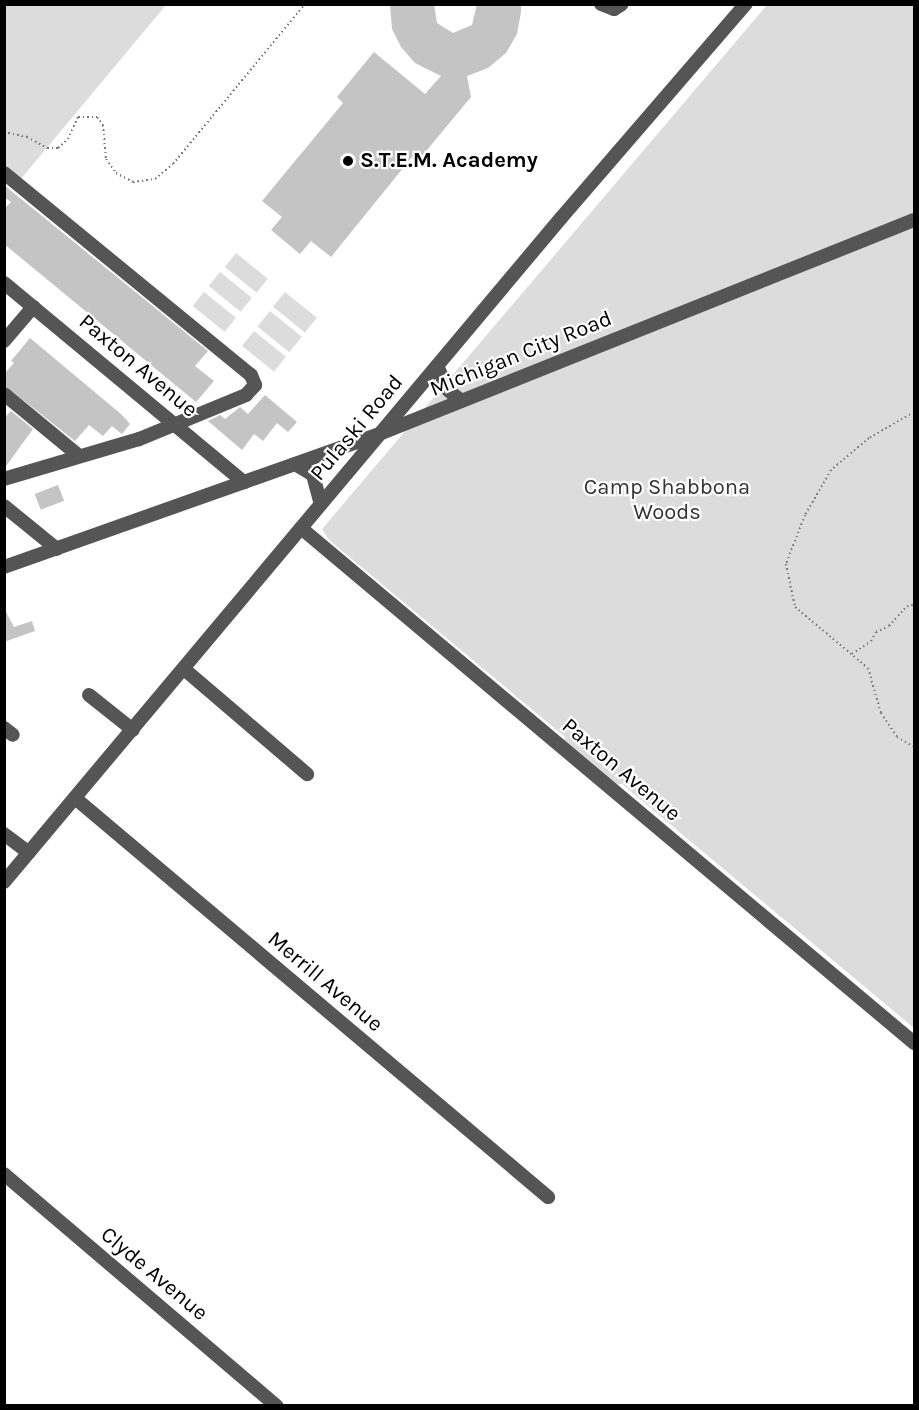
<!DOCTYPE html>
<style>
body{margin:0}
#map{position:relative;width:919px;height:1410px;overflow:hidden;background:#fff;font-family:Karla,sans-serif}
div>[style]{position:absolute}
.green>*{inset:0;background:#dcdcdc;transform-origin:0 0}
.building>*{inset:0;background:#c4c4c4;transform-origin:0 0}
.path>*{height:2px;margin-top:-1px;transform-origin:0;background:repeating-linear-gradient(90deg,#777 0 1.5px,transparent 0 4.5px)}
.minor>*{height:14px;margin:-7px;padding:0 7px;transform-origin:7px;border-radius:7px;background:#555}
.dots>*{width:16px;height:16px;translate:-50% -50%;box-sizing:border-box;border:3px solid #fff;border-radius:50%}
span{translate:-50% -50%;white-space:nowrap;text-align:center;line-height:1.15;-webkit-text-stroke:4.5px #fff;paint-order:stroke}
.poi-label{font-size:22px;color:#000;font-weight:700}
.left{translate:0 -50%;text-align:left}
.street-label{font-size:22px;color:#000}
.park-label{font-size:22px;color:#333}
.frame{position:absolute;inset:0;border:6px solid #000;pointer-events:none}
</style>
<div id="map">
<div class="green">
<i style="clip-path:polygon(4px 5px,166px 5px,20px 180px,5px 167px)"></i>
<i style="clip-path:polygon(767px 5px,914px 5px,914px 1028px,622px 784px,615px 785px,564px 742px,565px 737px,329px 540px,322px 529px)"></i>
<i style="left:236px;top:253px;width:41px;height:18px;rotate:39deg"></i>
<i style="left:220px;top:272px;width:41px;height:18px;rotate:39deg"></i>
<i style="left:204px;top:292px;width:41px;height:18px;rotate:39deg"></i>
<i style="left:285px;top:292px;width:41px;height:19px;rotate:39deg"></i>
<i style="left:270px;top:311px;width:41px;height:20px;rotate:39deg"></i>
<i style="left:254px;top:331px;width:41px;height:19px;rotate:39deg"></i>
</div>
<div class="building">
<i style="clip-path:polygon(390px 4px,434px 4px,437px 23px,453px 33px,472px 25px,477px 4px,521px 4px,521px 12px,517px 34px,506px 53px,488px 68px,467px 76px,471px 97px,417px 162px,412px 157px,331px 257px,311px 241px,300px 254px,271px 230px,282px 217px,262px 201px,343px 103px,337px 97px,374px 52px,425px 94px,441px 76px,415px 63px,401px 47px,392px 29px)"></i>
<i style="clip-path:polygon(4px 185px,208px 351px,195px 366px,214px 381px,196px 402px,4px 244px,4px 209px,11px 202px,4px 197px)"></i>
<i style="clip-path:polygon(30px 338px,121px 414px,130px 424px,122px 434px,112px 426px,103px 436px,89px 425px,75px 441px,4px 385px,4px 374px,14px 363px,11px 361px)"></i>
<i style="clip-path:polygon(265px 395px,297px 422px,288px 432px,277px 423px,263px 441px,254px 434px,242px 450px,208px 421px,220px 415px,225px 419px,240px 407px,248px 414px)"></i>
<i style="clip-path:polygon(11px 411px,33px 429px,4px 469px,4px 418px)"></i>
<i style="left:58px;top:485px;width:17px;height:25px;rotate:69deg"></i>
<i style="clip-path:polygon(4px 608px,14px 627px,32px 621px,35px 631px,4px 642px)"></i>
</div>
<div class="path">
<i style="left:4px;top:132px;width:24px;rotate:12deg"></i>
<i style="left:27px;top:137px;width:23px;rotate:29deg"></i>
<i style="left:47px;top:148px;width:11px"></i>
<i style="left:58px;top:148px;width:13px;rotate:-42deg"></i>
<i style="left:68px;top:139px;width:24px;rotate:-66deg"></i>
<i style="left:78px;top:117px;width:19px"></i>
<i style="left:97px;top:117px;width:10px;rotate:53deg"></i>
<i style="left:103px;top:125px;width:34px;rotate:85deg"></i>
<i style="left:106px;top:159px;width:17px;rotate:54deg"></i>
<i style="left:116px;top:173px;width:19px;rotate:28deg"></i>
<i style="left:133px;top:182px;width:22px;rotate:-8deg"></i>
<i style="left:155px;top:179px;width:23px;rotate:-40deg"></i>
<i style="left:173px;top:164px;width:207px;rotate:-50.5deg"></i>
<i style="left:914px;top:412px;width:52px;rotate:150deg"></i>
<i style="left:869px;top:438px;width:50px;rotate:139.9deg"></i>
<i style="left:831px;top:470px;width:52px;rotate:120deg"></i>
<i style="left:805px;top:515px;width:53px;rotate:111.2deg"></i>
<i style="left:786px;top:564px;width:44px;rotate:78.2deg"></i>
<i style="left:795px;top:607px;width:95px;rotate:39.9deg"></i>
<i style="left:868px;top:668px;width:47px;rotate:73.9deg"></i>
<i style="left:881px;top:713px;width:29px;rotate:56deg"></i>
<i style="left:897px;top:737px;width:20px;rotate:30deg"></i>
<i style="left:852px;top:654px;width:23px;rotate:-34deg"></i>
<i style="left:871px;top:641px;width:10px;rotate:-61deg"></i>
<i style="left:876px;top:632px;width:14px;rotate:-25deg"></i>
<i style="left:889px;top:626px;width:27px;rotate:-48deg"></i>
<i style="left:907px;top:606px;width:7px;rotate:-8deg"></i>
</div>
<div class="minor">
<i style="left:601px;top:4px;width:14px;rotate:21deg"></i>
<i style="left:614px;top:9px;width:9px;rotate:-32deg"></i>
<i style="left:4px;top:173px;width:319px;rotate:39.3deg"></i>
<i style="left:251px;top:375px;width:11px;rotate:68deg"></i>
<i style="left:255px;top:385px;width:13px;rotate:132deg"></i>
<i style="left:246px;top:395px;width:116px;rotate:157.6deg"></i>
<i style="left:139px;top:439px;width:141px;rotate:163.5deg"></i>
<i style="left:4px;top:283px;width:312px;rotate:39.7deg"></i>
<i style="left:4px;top:341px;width:45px;rotate:-49.5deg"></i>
<i style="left:437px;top:366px;width:26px;rotate:65deg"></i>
<i style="left:448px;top:390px;width:17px;rotate:40deg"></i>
<i style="left:4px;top:394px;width:96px;rotate:39.5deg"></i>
<i style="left:295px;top:464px;width:21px;rotate:31deg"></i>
<i style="left:313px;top:475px;width:30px;rotate:75deg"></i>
<i style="left:4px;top:506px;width:68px;rotate:39.1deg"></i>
<i style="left:301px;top:528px;width:801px;rotate:40.03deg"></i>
<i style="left:4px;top:567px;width:398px;rotate:-19.5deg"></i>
<i style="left:379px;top:434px;width:576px;rotate:-21.8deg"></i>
<i style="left:184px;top:669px;width:162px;rotate:40.5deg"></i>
<i style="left:89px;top:695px;width:56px;rotate:38.5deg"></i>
<i style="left:4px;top:728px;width:11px;rotate:38deg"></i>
<i style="left:75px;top:798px;width:619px;rotate:40.15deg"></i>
<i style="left:4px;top:834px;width:31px;rotate:37deg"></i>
<i style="left:4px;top:882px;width:867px;rotate:-50.01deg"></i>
<i style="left:561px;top:218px;width:283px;rotate:-49.2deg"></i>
<i style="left:4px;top:1174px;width:358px;rotate:40.4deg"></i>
</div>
<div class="dots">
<i style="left:348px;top:161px;background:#000"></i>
</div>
<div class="poi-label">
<span class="left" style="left:360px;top:161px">S.T.E.M. Academy</span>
</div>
<div class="street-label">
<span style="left:521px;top:354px;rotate:-22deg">Michigan City Road</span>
<span style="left:138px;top:366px;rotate:40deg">Paxton Avenue</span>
<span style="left:357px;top:428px;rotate:-50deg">Pulaski Road</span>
<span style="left:621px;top:770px;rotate:40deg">Paxton Avenue</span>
<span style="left:325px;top:982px;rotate:40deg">Merrill Avenue</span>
<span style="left:154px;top:1274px;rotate:40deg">Clyde Avenue</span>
</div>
<div class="park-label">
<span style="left:667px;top:500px">Camp Shabbona<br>Woods</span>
</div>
<div class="frame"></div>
</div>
